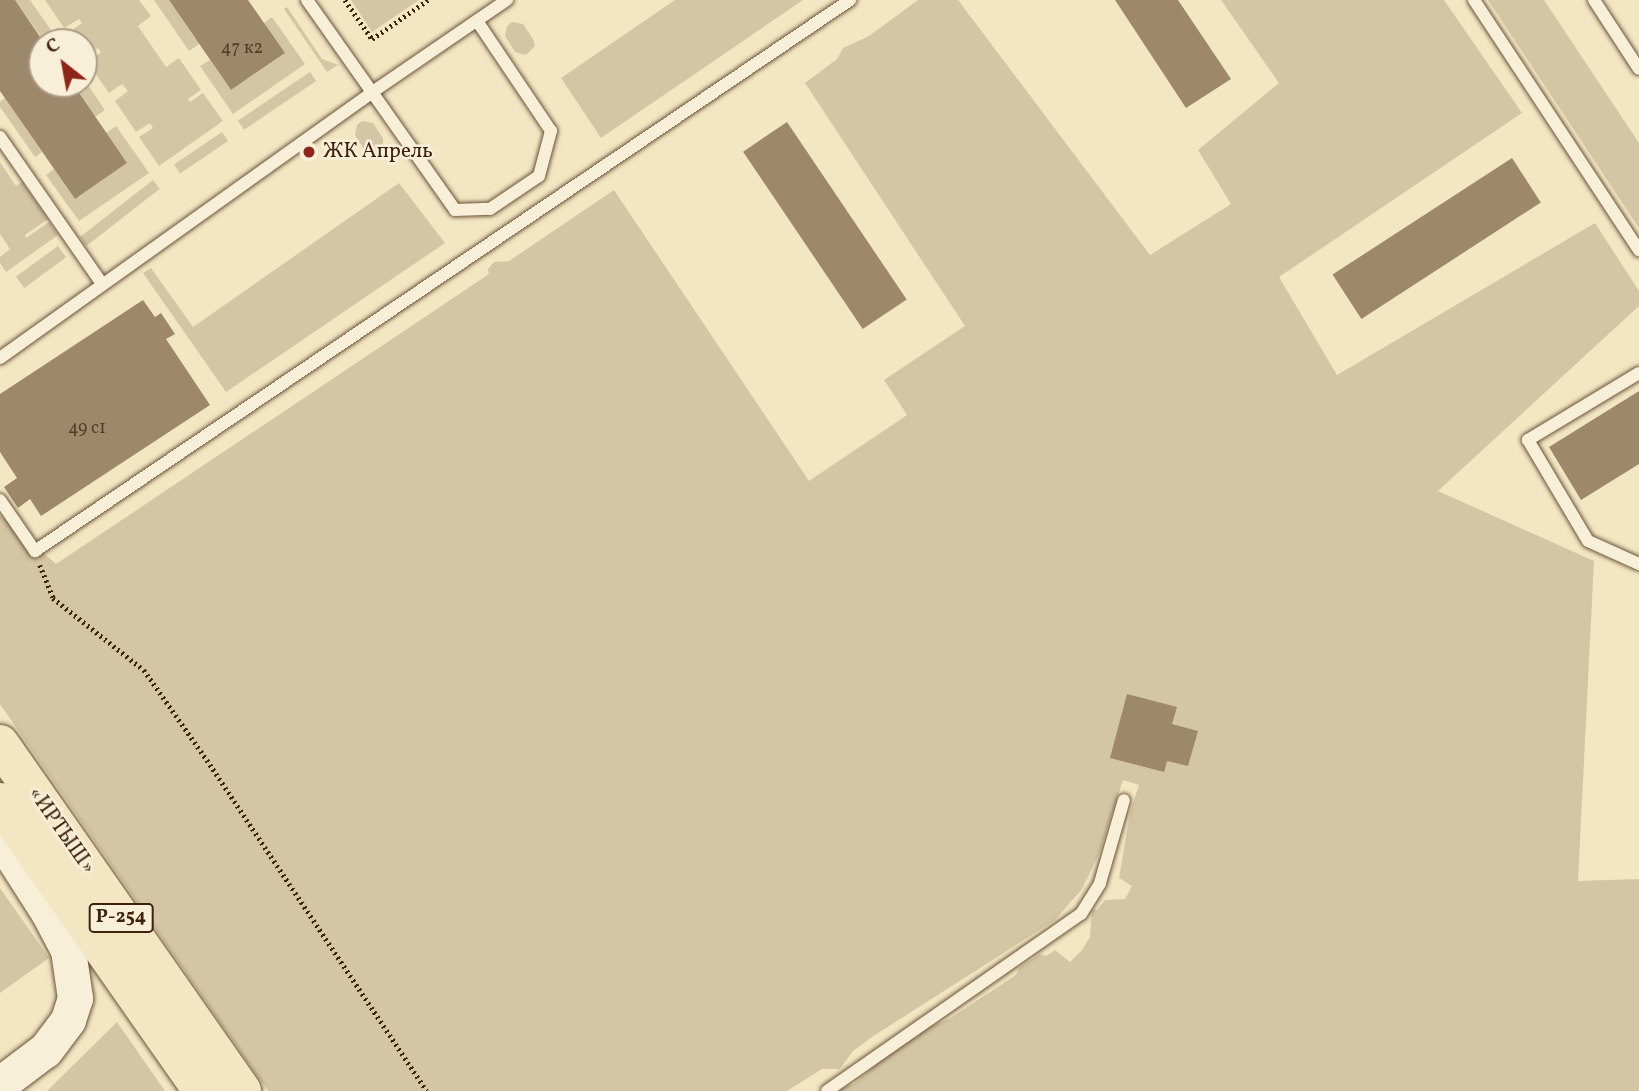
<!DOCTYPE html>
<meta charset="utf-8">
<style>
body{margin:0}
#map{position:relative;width:1639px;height:1091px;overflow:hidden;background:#f3e7c3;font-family:Vollkorn,serif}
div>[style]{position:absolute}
.green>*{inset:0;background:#d4c6a4;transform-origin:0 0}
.building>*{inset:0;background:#9d886b;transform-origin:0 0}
.path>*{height:4.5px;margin-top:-2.25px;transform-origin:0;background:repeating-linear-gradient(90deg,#3f220c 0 2px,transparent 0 5.5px)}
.roads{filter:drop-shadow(0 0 2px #6c533a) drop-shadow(0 0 2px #6c533a)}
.lane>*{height:12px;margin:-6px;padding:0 6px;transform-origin:6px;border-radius:6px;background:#f7efd8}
.secondary>*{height:35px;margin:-17.5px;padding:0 17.5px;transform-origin:17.5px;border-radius:17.5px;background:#f7efd8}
.highway>*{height:38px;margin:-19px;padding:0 19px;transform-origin:19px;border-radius:19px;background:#f3e7c3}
.dots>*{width:19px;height:19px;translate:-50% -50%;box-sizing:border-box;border:4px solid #f7efd8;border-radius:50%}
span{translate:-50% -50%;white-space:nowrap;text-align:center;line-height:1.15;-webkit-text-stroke:5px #f7efd8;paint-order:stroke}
.number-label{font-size:18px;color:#563c24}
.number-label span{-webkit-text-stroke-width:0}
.shield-label span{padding:2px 5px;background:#f7efd8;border:2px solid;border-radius:5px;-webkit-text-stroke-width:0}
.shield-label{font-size:19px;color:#3f220c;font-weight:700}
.poi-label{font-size:21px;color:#3f220c}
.left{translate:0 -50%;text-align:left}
.street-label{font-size:21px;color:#3f220c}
.north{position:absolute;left:28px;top:28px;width:70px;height:70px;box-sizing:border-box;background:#f7efd8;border:2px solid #ad9d86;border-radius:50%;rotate:329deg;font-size:19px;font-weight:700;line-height:28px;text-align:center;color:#3f220c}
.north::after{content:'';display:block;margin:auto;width:24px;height:32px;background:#8f2418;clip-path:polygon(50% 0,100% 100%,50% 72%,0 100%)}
</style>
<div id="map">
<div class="green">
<i style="clip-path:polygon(15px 0,30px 0,57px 39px,44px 42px)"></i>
<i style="clip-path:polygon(45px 0,139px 0,151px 16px,138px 26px,140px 29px,166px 67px,179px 58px,201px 90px,188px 99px,190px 102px,203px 93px,223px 121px,159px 166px,139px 137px,153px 128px,150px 123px,136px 132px,115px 101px,128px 91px,122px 84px,109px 93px,88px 63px,101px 52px,98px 48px,84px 57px,84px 42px,74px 42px,68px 33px,82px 23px,79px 19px,64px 28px)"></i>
<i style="clip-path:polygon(154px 0,169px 0,199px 44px,189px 51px)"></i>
<i style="clip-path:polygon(351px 0,419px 0,372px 32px)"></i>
<i style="clip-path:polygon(675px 0,803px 0,601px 138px,561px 78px)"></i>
<i style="clip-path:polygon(918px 0,958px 0,1150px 255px,1231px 204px,1198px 150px,1279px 83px,1221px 0,1444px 0,1522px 113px,1279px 277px,1337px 375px,1595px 223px,1639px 291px,1639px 306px,1438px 491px,1594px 561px,1578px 881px,1639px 879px,1639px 1091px,834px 1091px,854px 1084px,910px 1035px,949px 1019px,1016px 975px,1019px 968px,1040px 954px,1046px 956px,1055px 950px,1070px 962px,1082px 950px,1090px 937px,1092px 909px,1097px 910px,1105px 900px,1125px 899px,1132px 886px,1119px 878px,1130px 813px,1139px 785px,1123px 780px,1099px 854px,1082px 889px,1055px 920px,872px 1037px,853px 1051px,840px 1069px,822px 1069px,787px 1091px,268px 1091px,0 704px,0 515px,56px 564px,489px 274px,488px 269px,494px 262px,509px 261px,614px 190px,809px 481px,907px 415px,884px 380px,965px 326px,805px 83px,837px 59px,843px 48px,869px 36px)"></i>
<i style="clip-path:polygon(1488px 0,1544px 0,1639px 143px,1639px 228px)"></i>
<i style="clip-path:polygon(287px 7px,322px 59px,338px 65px,327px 72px,284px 9px)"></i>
<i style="clip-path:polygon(272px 17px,305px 64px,233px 114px,200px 66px,210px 60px,231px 90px,284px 54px,264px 23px)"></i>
<i style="clip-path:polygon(512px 22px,523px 24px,533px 39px,535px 46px,526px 55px,515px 52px,505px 36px,507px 26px)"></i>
<i style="left:310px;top:72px;width:11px;height:87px;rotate:56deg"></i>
<i style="clip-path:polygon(84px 79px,105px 110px,95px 117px,73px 84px,84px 84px)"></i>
<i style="clip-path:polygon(5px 98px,42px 152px,35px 157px,0 107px,0 102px)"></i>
<i style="clip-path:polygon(362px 121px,373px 123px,383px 138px,383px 149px,376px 154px,365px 151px,355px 135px,357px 125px)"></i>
<i style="clip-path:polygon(116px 126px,149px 173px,79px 221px,46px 175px,54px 169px,75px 199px,127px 163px,106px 133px)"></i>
<i style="left:222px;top:132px;width:11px;height:58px;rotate:56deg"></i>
<i style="clip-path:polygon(0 162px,16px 186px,22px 182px,48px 219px,25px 235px,26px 238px,49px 222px,58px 235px,6px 272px,0 263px,0 257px,10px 249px,0 234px)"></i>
<i style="left:153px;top:180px;width:11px;height:93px;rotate:52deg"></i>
<i style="clip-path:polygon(399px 183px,445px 243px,226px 392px,143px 273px,151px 268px,193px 327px)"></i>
<i style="left:58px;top:246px;width:14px;height:52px;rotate:54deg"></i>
<i style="clip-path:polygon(0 888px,49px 958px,0 993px)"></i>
<i style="clip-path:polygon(117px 1022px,165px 1091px,47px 1091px)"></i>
</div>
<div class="building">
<i style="clip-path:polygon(0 0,15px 0,42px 40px,42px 84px,73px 84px,127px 163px,75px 199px,0 91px)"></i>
<i style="clip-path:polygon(169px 0,248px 0,285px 53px,231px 90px)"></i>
<i style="clip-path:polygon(1115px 0,1178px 0,1231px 79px,1186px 108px)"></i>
<i style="left:787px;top:122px;width:214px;height:53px;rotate:56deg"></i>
<i style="left:1512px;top:158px;width:53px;height:214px;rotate:57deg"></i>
<i style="clip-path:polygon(143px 300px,155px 317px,161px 313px,175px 334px,166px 339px,210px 405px,41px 516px,30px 499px,18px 508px,4px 487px,17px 478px,0 452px,0 394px)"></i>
<i style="clip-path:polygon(1639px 391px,1639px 464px,1581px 500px,1549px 447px)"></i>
<i style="clip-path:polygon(1127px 694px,1177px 707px,1172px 724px,1198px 731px,1188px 766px,1167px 761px,1164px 772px,1110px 758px)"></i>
</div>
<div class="path">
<i style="left:345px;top:0;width:47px;rotate:55.3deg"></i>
<i style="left:372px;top:39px;width:68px;rotate:-34.9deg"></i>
<i style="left:40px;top:565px;width:35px;rotate:68deg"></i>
<i style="left:53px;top:598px;width:116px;rotate:38.4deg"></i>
<i style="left:144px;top:670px;width:110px;rotate:55deg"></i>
<i style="left:207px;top:760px;width:397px;rotate:56.4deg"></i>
</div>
<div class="roads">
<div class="lane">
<i style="left:307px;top:0;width:257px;rotate:54.8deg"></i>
<i style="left:455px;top:210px;width:35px;rotate:-2deg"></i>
<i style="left:490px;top:209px;width:59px;rotate:-34deg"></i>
<i style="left:539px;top:176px;width:47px;rotate:-75.1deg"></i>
<i style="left:551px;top:131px;width:133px;rotate:-123.9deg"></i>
<i style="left:1474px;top:0;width:300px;rotate:56.6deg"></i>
<i style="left:1594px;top:0;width:82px;rotate:56.9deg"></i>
<i style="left:0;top:137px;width:179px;rotate:55.2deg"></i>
<i style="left:0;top:358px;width:456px;rotate:-35.5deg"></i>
<i style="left:371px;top:93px;width:165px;rotate:-34.4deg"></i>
<i style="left:1639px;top:373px;width:130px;rotate:148.9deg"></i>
<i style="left:1528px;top:440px;width:117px;rotate:59.3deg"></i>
<i style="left:1588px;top:541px;width:56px;rotate:24.3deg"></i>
<i style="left:0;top:500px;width:62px;rotate:55.5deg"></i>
<i style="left:35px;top:551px;width:984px;rotate:-34.06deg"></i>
<i style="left:827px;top:1091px;width:310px;rotate:-34.9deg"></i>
<i style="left:1081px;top:914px;width:36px;rotate:-58deg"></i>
<i style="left:1100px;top:883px;width:86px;rotate:-73.9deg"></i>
</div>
<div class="secondary">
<i style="left:0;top:837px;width:89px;rotate:57.4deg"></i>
<i style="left:48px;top:912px;width:43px;rotate:62.2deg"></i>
<i style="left:68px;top:950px;width:49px;rotate:81.7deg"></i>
<i style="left:75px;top:998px;width:23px;rotate:108deg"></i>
<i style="left:68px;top:1020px;width:38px;rotate:127deg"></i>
<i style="left:45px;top:1050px;width:56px;rotate:142.9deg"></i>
</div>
<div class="highway">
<i style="left:0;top:744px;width:423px;rotate:55.1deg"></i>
<i style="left:0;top:802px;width:353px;rotate:55deg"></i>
</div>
</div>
<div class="dots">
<i style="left:309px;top:152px;background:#8f2418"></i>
</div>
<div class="number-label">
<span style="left:242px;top:49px">47 к2</span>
<span style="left:87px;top:429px">49 с1</span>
</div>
<div class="shield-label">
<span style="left:121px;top:918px">Р-254</span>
</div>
<div class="poi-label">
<span class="left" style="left:323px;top:152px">ЖК Апрель</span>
</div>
<div class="street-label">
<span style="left:61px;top:831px;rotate:55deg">«ИРТЫШ»</span>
</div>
<div class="north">С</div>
</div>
